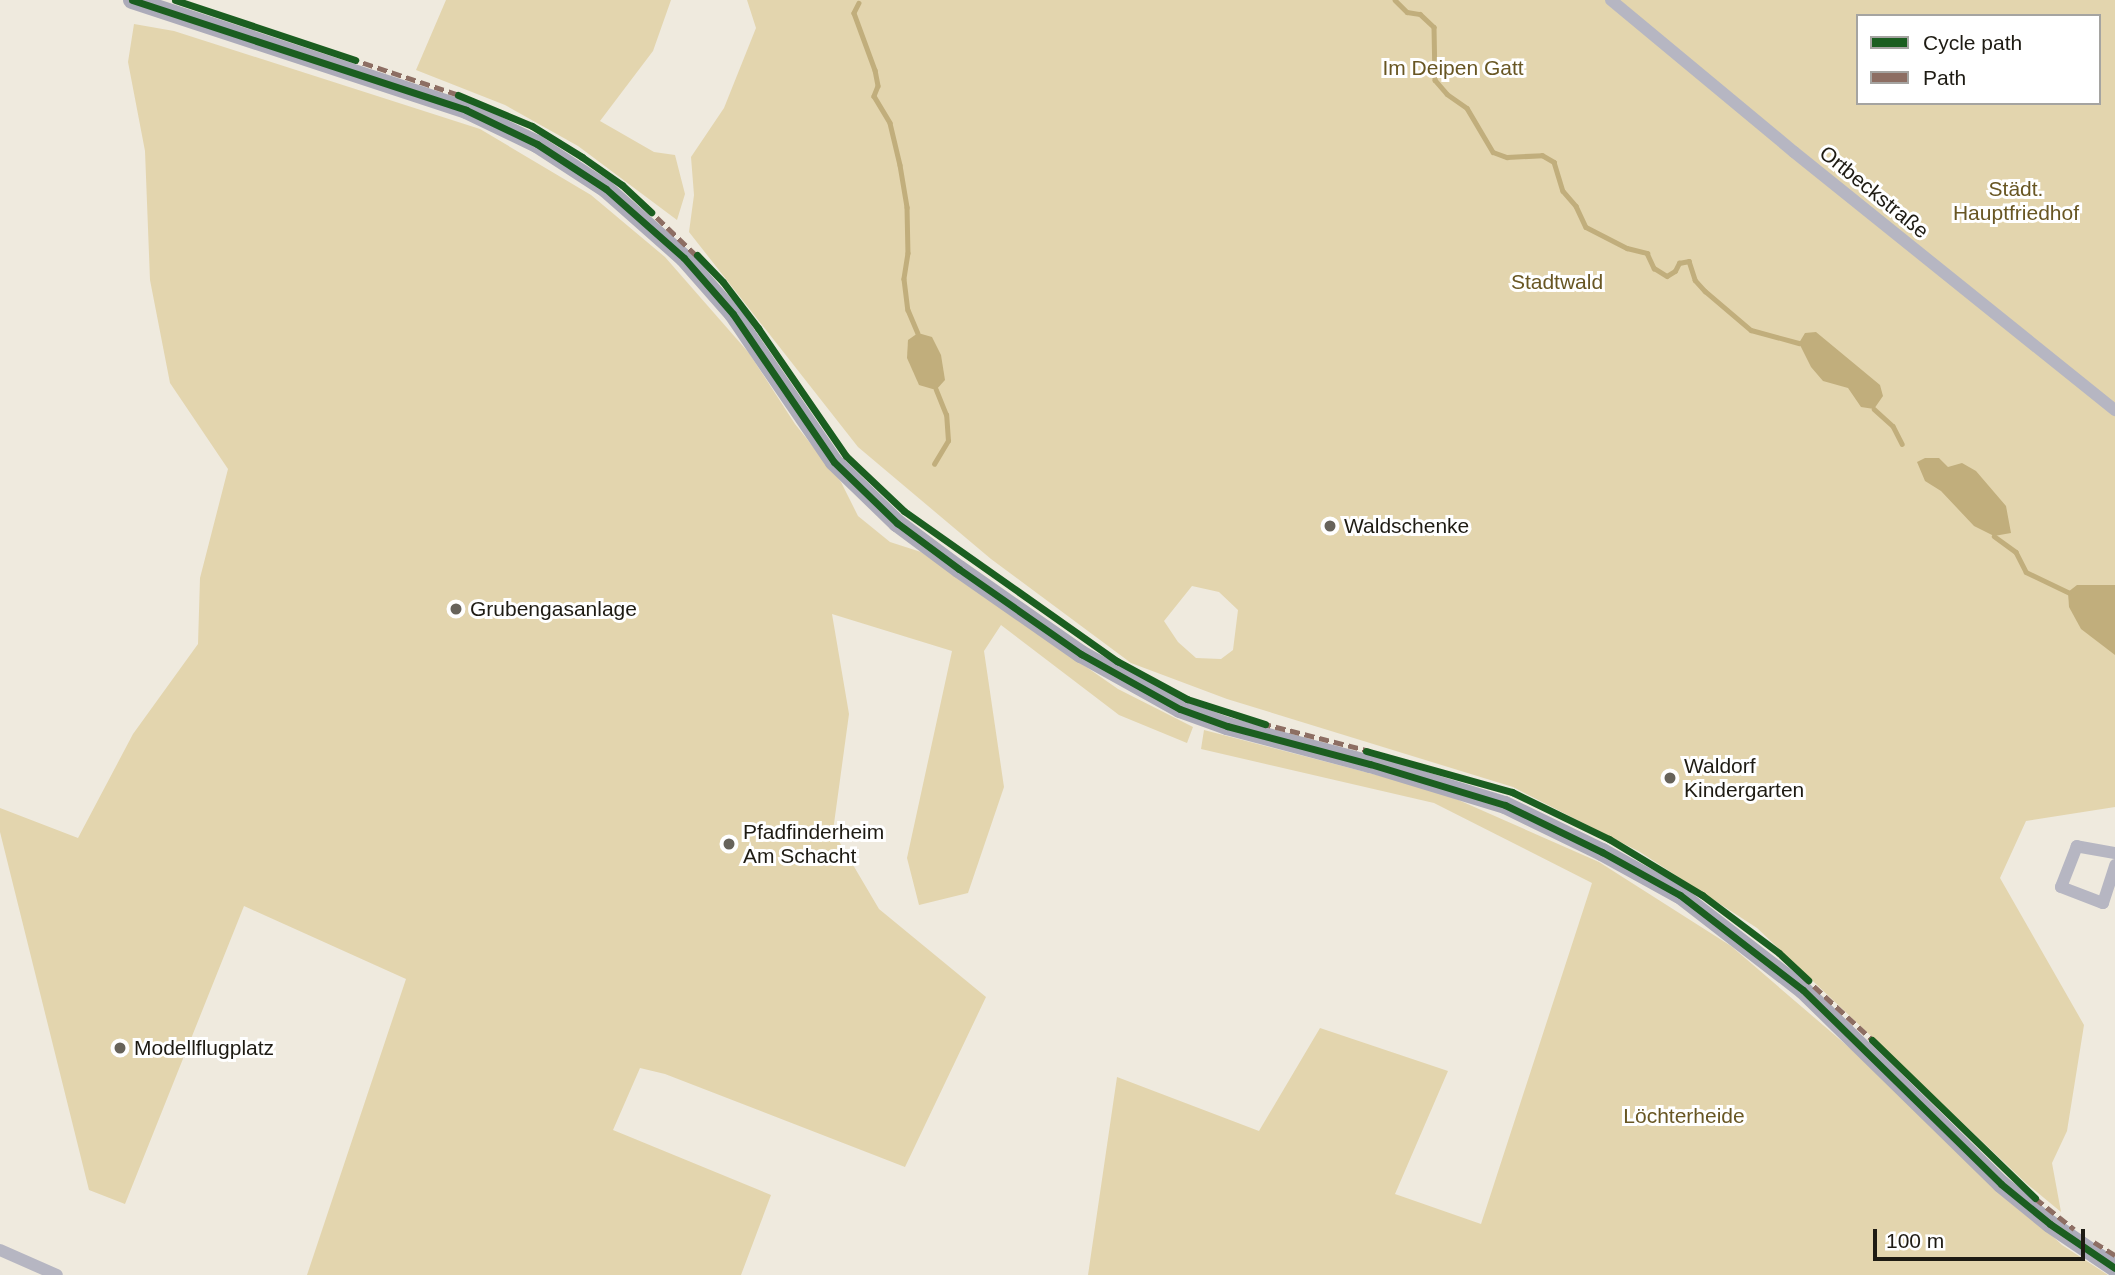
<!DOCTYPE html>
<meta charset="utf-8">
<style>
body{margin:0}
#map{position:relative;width:2115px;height:1275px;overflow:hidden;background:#efeade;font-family:Helvetica,sans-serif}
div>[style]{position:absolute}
.green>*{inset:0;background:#e3d5ae}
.water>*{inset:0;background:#c1ae7c}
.stream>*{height:4.5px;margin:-2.25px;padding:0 2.25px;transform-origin:2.25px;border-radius:2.25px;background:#c1ae7c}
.minor>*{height:12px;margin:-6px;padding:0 6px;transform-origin:6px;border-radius:6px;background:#b6b6c2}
.secondary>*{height:18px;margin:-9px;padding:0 9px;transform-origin:9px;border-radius:9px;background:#acabb9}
.quiet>*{height:5px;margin-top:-2.5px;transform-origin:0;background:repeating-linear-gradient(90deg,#8d6e63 0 10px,transparent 0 15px)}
.cycleway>*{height:7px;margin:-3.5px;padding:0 3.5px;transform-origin:3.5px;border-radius:3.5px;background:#1b5e20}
.dots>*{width:19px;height:19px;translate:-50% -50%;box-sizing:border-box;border:4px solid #fff;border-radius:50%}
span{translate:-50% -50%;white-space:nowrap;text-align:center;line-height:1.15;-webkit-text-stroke:6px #fff;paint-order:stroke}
.park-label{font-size:21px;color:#685623}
.street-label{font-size:21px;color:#1e1b13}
.poi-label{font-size:21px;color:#1e1b13}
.left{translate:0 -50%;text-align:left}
.legend{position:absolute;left:1856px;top:14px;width:245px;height:91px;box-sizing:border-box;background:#fff;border:2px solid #a5a4a1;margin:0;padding:9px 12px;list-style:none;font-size:21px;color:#1e1b13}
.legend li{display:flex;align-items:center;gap:14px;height:35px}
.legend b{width:35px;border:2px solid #a5a4a1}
.scale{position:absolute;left:1873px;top:1229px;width:212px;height:32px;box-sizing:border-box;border:4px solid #1e1b13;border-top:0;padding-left:9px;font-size:21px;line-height:24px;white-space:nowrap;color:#1e1b13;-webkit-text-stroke:5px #fff;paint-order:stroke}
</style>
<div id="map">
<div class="green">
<i style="clip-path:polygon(446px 0,671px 0,653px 51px,600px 121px,654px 152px,675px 155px,685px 194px,677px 220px,578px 146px,505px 105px,416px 70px)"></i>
<i style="clip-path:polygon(evenodd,747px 0,1605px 0,2115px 416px,2115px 807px,2026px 821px,2000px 878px,2084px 1025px,2067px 1131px,2052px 1163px,2061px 1212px,2027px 1184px,1757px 928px,1640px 852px,1513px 787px,1227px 699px,1131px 663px,991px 559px,858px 447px,689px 232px,694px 195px,691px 157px,724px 108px,756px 28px,747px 0,1192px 586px,1219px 592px,1238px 610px,1233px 650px,1221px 659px,1196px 658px,1178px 642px,1164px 621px,1192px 586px)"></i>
<i style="clip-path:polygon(evenodd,1617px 0,2115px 0,2115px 406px,1958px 279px,1617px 0,1858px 16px,2099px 16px,2099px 103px,1858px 103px,1858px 16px)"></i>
<i style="clip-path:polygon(134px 24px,174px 31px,480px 129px,591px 195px,665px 257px,749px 353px,795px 424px,841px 482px,858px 516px,890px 542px,921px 552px,1118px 689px,1193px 727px,1187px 743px,1119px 715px,1001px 625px,984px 651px,1004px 787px,968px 893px,919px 905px,907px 858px,952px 651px,832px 614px,849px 714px,833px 831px,879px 909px,986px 997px,905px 1167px,665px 1074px,640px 1068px,613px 1130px,771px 1195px,741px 1275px,307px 1275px,406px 979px,244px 906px,125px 1204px,89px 1190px,0 832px,0 808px,78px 838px,133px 734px,198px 644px,200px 578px,228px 469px,170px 383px,150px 280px,145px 151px,128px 62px)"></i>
<i style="clip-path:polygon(1204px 730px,1438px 791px,1599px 862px,1731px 946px,1880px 1074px,2062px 1245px,2108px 1275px,1088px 1275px,1117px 1077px,1259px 1131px,1320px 1028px,1448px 1071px,1395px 1194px,1481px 1224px,1592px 883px,1434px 803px,1201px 749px)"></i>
</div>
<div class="water">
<i style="clip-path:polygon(1816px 332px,1880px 385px,1883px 396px,1874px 409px,1861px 407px,1848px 388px,1823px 381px,1811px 367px,1799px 343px,1805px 333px)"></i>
<i style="clip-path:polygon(918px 333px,932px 337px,941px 355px,945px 380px,936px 390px,919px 385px,907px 358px,908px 340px)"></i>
<i style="clip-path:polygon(1925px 458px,1939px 458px,1948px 467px,1962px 463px,1976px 471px,2006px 506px,2011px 533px,1994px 536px,1974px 526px,1941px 491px,1925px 481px,1917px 462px)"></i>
<i style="clip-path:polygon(2077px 585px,2115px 585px,2115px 655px,2081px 629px,2069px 607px,2068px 592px)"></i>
</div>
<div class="stream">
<i style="left:1395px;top:0;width:17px;rotate:45deg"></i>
<i style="left:1407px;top:12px;width:13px;rotate:9deg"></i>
<i style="left:1420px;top:14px;width:19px;rotate:43deg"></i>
<i style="left:1434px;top:27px;width:53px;rotate:88.9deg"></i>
<i style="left:1435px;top:80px;width:18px;rotate:49deg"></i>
<i style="left:1447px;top:94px;width:24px;rotate:35deg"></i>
<i style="left:1467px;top:108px;width:51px;rotate:59.4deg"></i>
<i style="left:1493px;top:152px;width:15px;rotate:20deg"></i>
<i style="left:1507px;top:157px;width:35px;rotate:-3deg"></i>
<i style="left:1542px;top:155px;width:14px;rotate:30deg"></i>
<i style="left:1554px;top:162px;width:30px;rotate:73deg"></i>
<i style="left:1563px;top:191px;width:20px;rotate:49deg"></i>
<i style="left:1576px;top:206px;width:23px;rotate:65deg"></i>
<i style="left:1586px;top:227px;width:46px;rotate:27.1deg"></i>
<i style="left:1627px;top:248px;width:21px;rotate:14deg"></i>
<i style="left:1647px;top:253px;width:17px;rotate:65deg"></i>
<i style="left:1654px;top:268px;width:15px;rotate:32deg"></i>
<i style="left:1667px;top:276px;width:9px;rotate:-32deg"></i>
<i style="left:1675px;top:271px;width:9px;rotate:-63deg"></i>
<i style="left:1679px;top:263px;width:10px;rotate:-11deg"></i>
<i style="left:1689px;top:261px;width:20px;rotate:72deg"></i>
<i style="left:1695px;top:280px;width:15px;rotate:48deg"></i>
<i style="left:1705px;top:291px;width:60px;rotate:40.3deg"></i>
<i style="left:1751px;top:330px;width:50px;rotate:15.2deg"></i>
<i style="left:859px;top:3px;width:11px;rotate:117deg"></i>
<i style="left:854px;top:13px;width:61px;rotate:69.8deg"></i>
<i style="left:875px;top:70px;width:16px;rotate:79deg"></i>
<i style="left:878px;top:86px;width:11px;rotate:112deg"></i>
<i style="left:874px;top:96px;width:31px;rotate:59deg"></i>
<i style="left:890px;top:123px;width:43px;rotate:76.6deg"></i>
<i style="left:900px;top:165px;width:43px;rotate:80.5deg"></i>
<i style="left:907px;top:207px;width:46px;rotate:88.8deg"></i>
<i style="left:908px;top:253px;width:26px;rotate:99deg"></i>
<i style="left:904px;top:279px;width:31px;rotate:83deg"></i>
<i style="left:908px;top:310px;width:25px;rotate:67deg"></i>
<i style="left:1874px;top:409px;width:25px;rotate:42deg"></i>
<i style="left:1893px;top:426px;width:20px;rotate:63deg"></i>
<i style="left:934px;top:464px;width:27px;rotate:-59deg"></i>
<i style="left:948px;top:441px;width:26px;rotate:-94deg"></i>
<i style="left:946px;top:415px;width:27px;rotate:-112deg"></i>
<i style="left:1994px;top:536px;width:27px;rotate:36deg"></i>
<i style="left:2016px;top:552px;width:22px;rotate:63deg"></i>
<i style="left:2026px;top:572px;width:47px;rotate:25.5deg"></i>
</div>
<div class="minor">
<i style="left:1611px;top:0;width:238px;rotate:39.7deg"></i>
<i style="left:1794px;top:152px;width:412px;rotate:38.8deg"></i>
<i style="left:2115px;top:853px;width:39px;rotate:-170deg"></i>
<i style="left:2077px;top:846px;width:44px;rotate:111.3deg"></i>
<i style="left:2061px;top:887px;width:45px;rotate:20.9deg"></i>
<i style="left:2103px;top:903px;width:40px;rotate:-72deg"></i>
<i style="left:0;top:1250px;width:62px;rotate:23.7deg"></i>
</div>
<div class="secondary">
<i style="left:132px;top:0;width:352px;rotate:18.2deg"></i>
<i style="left:466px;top:110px;width:79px;rotate:25.6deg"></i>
<i style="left:537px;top:144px;width:82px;rotate:33.1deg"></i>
<i style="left:606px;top:189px;width:104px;rotate:41.5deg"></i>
<i style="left:684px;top:258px;width:74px;rotate:48.8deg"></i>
<i style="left:733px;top:314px;width:179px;rotate:55.7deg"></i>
<i style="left:834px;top:462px;width:88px;rotate:44.1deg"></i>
<i style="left:897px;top:523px;width:77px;rotate:36.6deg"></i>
<i style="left:959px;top:569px;width:149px;rotate:34.9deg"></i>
<i style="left:1081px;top:654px;width:113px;rotate:29.1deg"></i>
<i style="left:1180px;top:709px;width:50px;rotate:19.9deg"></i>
<i style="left:1227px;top:726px;width:148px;rotate:14.9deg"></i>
<i style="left:1370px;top:764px;width:141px;rotate:16.9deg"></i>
<i style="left:1505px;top:805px;width:108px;rotate:25.9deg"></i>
<i style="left:1602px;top:852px;width:89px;rotate:28.9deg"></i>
<i style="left:1680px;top:895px;width:155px;rotate:37.7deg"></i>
<i style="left:1803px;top:990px;width:277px;rotate:44.4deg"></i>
<i style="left:2001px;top:1184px;width:63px;rotate:39.2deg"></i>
<i style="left:2050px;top:1224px;width:78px;rotate:34.1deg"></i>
</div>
<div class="quiet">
<i style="left:349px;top:58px;width:119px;rotate:18.6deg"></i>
<i style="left:646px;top:207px;width:74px;rotate:43.9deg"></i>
<i style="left:1261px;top:723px;width:113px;rotate:14.4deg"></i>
<i style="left:1803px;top:976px;width:100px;rotate:42.6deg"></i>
<i style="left:2035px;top:1198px;width:50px;rotate:38.5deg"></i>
<i style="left:2094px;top:1242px;width:25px;rotate:32deg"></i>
</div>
<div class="cycleway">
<i style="left:132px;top:0;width:352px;rotate:18.2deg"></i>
<i style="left:466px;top:110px;width:79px;rotate:25.6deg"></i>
<i style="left:537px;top:144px;width:82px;rotate:33.1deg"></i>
<i style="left:606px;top:189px;width:104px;rotate:41.5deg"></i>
<i style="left:684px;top:258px;width:74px;rotate:48.8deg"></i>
<i style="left:733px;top:314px;width:179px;rotate:55.7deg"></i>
<i style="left:834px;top:462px;width:88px;rotate:44.1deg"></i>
<i style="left:897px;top:523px;width:77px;rotate:36.6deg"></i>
<i style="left:959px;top:569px;width:149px;rotate:34.9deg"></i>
<i style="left:1081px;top:654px;width:113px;rotate:29.1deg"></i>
<i style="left:1180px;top:709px;width:50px;rotate:19.9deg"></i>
<i style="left:1227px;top:726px;width:148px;rotate:14.9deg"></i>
<i style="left:1370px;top:764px;width:141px;rotate:16.9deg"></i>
<i style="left:1505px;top:805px;width:108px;rotate:25.9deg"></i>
<i style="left:1602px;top:852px;width:89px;rotate:28.9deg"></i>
<i style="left:1680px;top:895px;width:155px;rotate:37.7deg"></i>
<i style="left:1803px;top:990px;width:277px;rotate:44.4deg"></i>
<i style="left:2001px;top:1184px;width:63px;rotate:39.2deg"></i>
<i style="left:2050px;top:1224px;width:78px;rotate:34.1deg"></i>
<i style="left:175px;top:0;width:190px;rotate:18.4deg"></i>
<i style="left:458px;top:95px;width:80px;rotate:22.7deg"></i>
<i style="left:532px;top:126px;width:59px;rotate:31.8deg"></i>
<i style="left:582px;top:157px;width:49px;rotate:35deg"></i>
<i style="left:622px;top:185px;width:40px;rotate:43deg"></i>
<i style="left:697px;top:255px;width:37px;rotate:46deg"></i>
<i style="left:723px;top:282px;width:58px;rotate:52.7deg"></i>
<i style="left:758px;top:328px;width:155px;rotate:55.5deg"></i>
<i style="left:846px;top:456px;width:80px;rotate:43.5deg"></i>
<i style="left:904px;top:511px;width:261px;rotate:35.2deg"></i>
<i style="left:1117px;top:661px;width:80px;rotate:28.5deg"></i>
<i style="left:1187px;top:699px;width:82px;rotate:17.8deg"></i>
<i style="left:1366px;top:751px;width:152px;rotate:15.7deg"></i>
<i style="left:1512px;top:792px;width:108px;rotate:25.9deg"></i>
<i style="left:1609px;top:839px;width:109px;rotate:31.1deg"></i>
<i style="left:1702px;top:895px;width:96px;rotate:37deg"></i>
<i style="left:1779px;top:953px;width:40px;rotate:43deg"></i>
<i style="left:1872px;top:1040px;width:227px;rotate:44.1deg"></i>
</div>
<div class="dots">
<i style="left:1330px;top:526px;background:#67635a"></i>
<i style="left:456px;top:609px;background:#67635a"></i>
<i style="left:1670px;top:778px;background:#67635a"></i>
<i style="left:729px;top:844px;background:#67635a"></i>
<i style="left:120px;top:1048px;background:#67635a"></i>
</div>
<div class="park-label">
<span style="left:1453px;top:68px">Im Deipen Gatt</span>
<span style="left:2016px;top:201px">Städt.<br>Hauptfriedhof</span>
<span style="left:1557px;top:282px">Stadtwald</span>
<span style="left:1684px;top:1116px">Löchterheide</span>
</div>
<div class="street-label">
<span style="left:1874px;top:192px;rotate:39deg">Ortbeckstraße</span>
</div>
<div class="poi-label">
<span class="left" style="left:1344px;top:526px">Waldschenke</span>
<span class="left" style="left:470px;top:609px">Grubengasanlage</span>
<span class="left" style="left:1684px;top:778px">Waldorf<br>Kindergarten</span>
<span class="left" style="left:743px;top:844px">Pfadfinderheim<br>Am Schacht</span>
<span class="left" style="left:134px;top:1048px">Modellflugplatz</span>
</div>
<ul class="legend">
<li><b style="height:9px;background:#1b5e20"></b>Cycle path</li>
<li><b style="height:9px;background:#8d6e63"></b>Path</li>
</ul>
<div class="scale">100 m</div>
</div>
